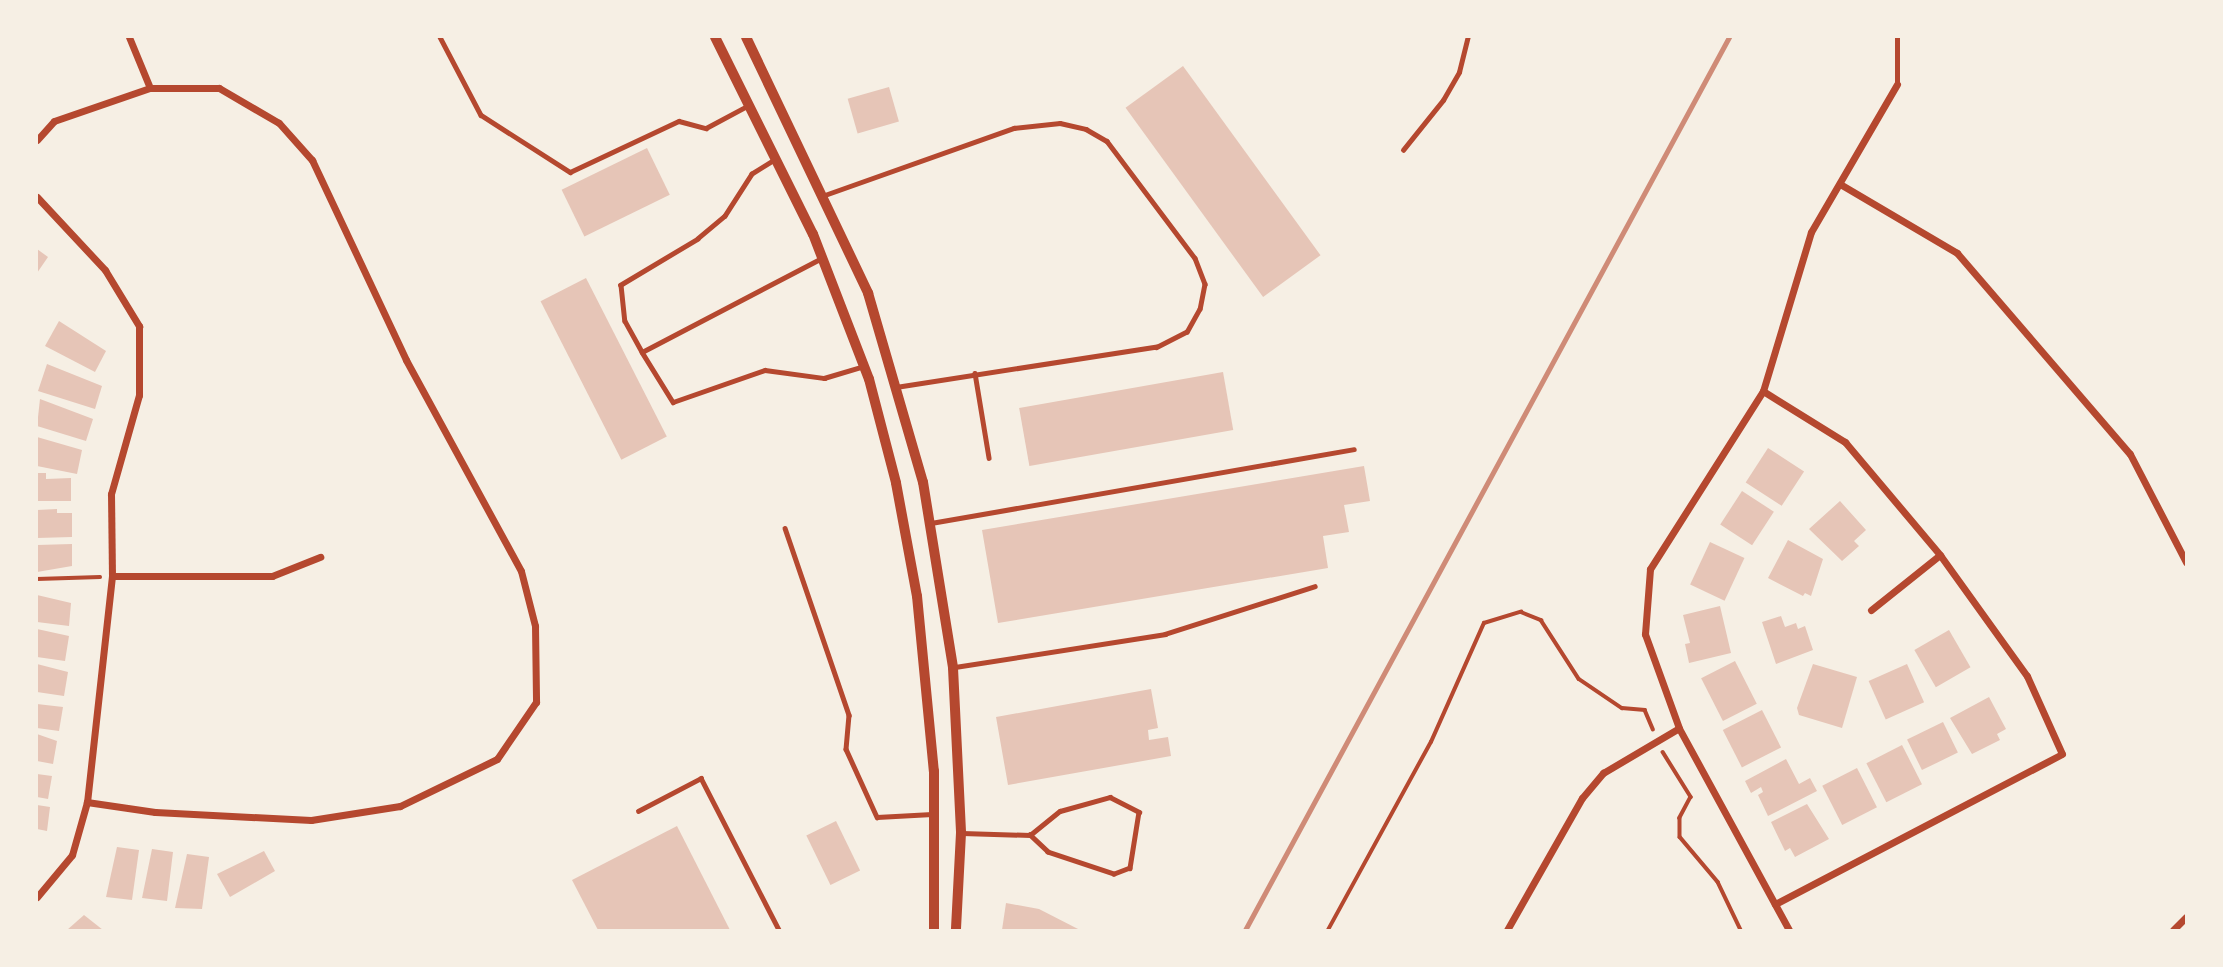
<!DOCTYPE html>
<style>
body{margin:0}
#map{position:relative;width:2223px;height:967px;overflow:hidden;background:#f6efe4;font-family:"PT Sans Narrow",sans-serif}
div>[style]{position:absolute}
.building>*{inset:0;background:#e6c5b7;transform-origin:0 0}
.path>*{height:3.5px;margin:-1.75px;padding:0 1.75px;transform-origin:1.75px;border-radius:1.75px;background:#b5482f}
.service>*{height:4.5px;margin:-2.25px;padding:0 2.25px;transform-origin:2.25px;border-radius:2.25px;background:#b5482f}
.minor>*{height:7px;margin:-3.5px;padding:0 3.5px;transform-origin:3.5px;border-radius:3.5px;background:#b5482f}
.tertiary>*{height:10px;margin:-5px;padding:0 5px;transform-origin:5px;border-radius:5px;background:#b5482f}
.rail>*{height:5px;margin:-2.5px;padding:0 2.5px;transform-origin:2.5px;border-radius:2.5px;background:#cf8b77}
span{translate:-50% -50%;white-space:nowrap;text-align:center;line-height:1.15;-webkit-text-stroke:7px #f6efe4;paint-order:stroke}
.frame{position:absolute;inset:0;border:38px solid #f6efe4;pointer-events:none}
</style>
<div id="map">
<div class="building">
<i style="left:1183px;top:66px;width:234px;height:71px;rotate:54deg"></i>
<i style="left:889px;top:87px;width:36px;height:43px;rotate:74deg"></i>
<i style="left:647px;top:148px;width:52px;height:95px;rotate:64deg"></i>
<i style="clip-path:polygon(37px 249px,48px 257px,37px 273px)"></i>
<i style="left:586px;top:278px;width:178px;height:51px;rotate:63deg"></i>
<i style="clip-path:polygon(59px 321px,106px 351px,95px 372px,45px 346px)"></i>
<i style="clip-path:polygon(47px 364px,102px 386px,95px 409px,38px 391px)"></i>
<i style="left:1223px;top:372px;width:59px;height:207px;rotate:80deg"></i>
<i style="clip-path:polygon(40px 399px,93px 419px,86px 441px,37px 426px)"></i>
<i style="clip-path:polygon(37px 437px,82px 450px,77px 474px,37px 466px)"></i>
<i style="left:1768px;top:448px;width:43px;height:41px;rotate:33deg"></i>
<i style="clip-path:polygon(1364px 466px,1370px 501px,1344px 505px,1349px 532px,1323px 536px,1328px 568px,998px 623px,982px 530px)"></i>
<i style="clip-path:polygon(37px 473px,46px 473px,46px 479px,71px 478px,71px 501px,37px 501px)"></i>
<i style="left:1742px;top:491px;width:38px;height:40px;rotate:33deg"></i>
<i style="clip-path:polygon(1840px 501px,1866px 530px,1854px 541px,1859px 546px,1842px 561px,1809px 529px)"></i>
<i style="clip-path:polygon(57px 509px,57px 513px,72px 513px,72px 537px,37px 538px,37px 510px)"></i>
<i style="clip-path:polygon(1788px 540px,1823px 559px,1811px 596px,1805px 593px,1803px 596px,1768px 578px)"></i>
<i style="left:1710px;top:542px;width:38px;height:47px;rotate:25deg"></i>
<i style="clip-path:polygon(72px 544px,72px 566px,37px 572px,37px 545px)"></i>
<i style="clip-path:polygon(37px 595px,71px 603px,69px 626px,37px 622px)"></i>
<i style="clip-path:polygon(1720px 606px,1731px 653px,1689px 663px,1685px 644px,1690px 643px,1683px 615px)"></i>
<i style="clip-path:polygon(1781px 616px,1785px 627px,1796px 623px,1798px 629px,1805px 626px,1813px 650px,1776px 664px,1762px 622px)"></i>
<i style="clip-path:polygon(37px 629px,69px 636px,65px 661px,37px 657px)"></i>
<i style="left:1949px;top:630px;width:43px;height:40px;rotate:60deg"></i>
<i style="left:1735px;top:661px;width:48px;height:38px;rotate:63deg"></i>
<i style="clip-path:polygon(37px 664px,68px 672px,64px 696px,37px 692px)"></i>
<i style="clip-path:polygon(1813px 664px,1857px 677px,1842px 728px,1799px 715px,1797px 708px)"></i>
<i style="left:1907px;top:664px;width:42px;height:42px;rotate:66deg"></i>
<i style="clip-path:polygon(1151px 689px,1158px 728px,1148px 730px,1149px 740px,1168px 737px,1171px 756px,1008px 785px,996px 717px)"></i>
<i style="clip-path:polygon(1989px 697px,2006px 729px,1997px 734px,2000px 740px,1972px 754px,1950px 718px)"></i>
<i style="clip-path:polygon(37px 704px,63px 707px,59px 731px,37px 728px)"></i>
<i style="left:1762px;top:710px;width:42px;height:44px;rotate:63deg"></i>
<i style="left:1943px;top:722px;width:34px;height:40px;rotate:64deg"></i>
<i style="clip-path:polygon(37px 734px,57px 741px,53px 764px,37px 761px)"></i>
<i style="left:1902px;top:745px;width:44px;height:40px;rotate:63deg"></i>
<i style="clip-path:polygon(1786px 759px,1799px 784px,1810px 778px,1817px 791px,1768px 816px,1758px 795px,1763px 792px,1761px 787px,1751px 793px,1745px 781px)"></i>
<i style="left:1857px;top:768px;width:44px;height:39px;rotate:63deg"></i>
<i style="clip-path:polygon(37px 774px,52px 776px,48px 799px,37px 797px)"></i>
<i style="clip-path:polygon(1807px 804px,1829px 839px,1795px 857px,1790px 848px,1785px 851px,1771px 822px)"></i>
<i style="clip-path:polygon(37px 805px,50px 807px,47px 831px,37px 829px)"></i>
<i style="left:836px;top:821px;width:55px;height:33px;rotate:64deg"></i>
<i style="clip-path:polygon(677px 826px,730px 930px,598px 930px,572px 880px)"></i>
<i style="clip-path:polygon(117px 847px,139px 850px,132px 900px,106px 897px)"></i>
<i style="clip-path:polygon(152px 849px,173px 852px,167px 901px,142px 898px)"></i>
<i style="clip-path:polygon(264px 851px,275px 871px,230px 897px,217px 874px)"></i>
<i style="clip-path:polygon(187px 854px,209px 857px,202px 909px,175px 908px)"></i>
<i style="clip-path:polygon(1006px 903px,1039px 909px,1080px 930px,1002px 930px)"></i>
<i style="clip-path:polygon(84px 915px,103px 930px,67px 930px)"></i>
</div>
<div class="path">
<i style="left:37px;top:579px;width:63px;rotate:-1.8deg"></i>
<i style="left:1663px;top:752px;width:53px;rotate:58.1deg"></i>
<i style="left:1691px;top:797px;width:24px;rotate:118deg"></i>
<i style="left:1680px;top:818px;width:19px;rotate:90deg"></i>
<i style="left:1680px;top:837px;width:59px;rotate:49.8deg"></i>
<i style="left:1718px;top:882px;width:53px;rotate:64.4deg"></i>
<i style="left:1328px;top:930px;width:214px;rotate:-61.3deg"></i>
<i style="left:1431px;top:742px;width:130px;rotate:-66deg"></i>
<i style="left:1484px;top:623px;width:39px;rotate:-17deg"></i>
<i style="left:1521px;top:612px;width:22px;rotate:22deg"></i>
<i style="left:1541px;top:620px;width:70px;rotate:57.2deg"></i>
<i style="left:1579px;top:679px;width:52px;rotate:34deg"></i>
<i style="left:1622px;top:708px;width:23px;rotate:5deg"></i>
<i style="left:1645px;top:710px;width:21px;rotate:67deg"></i>
</div>
<div class="service">
<i style="left:440px;top:37px;width:88px;rotate:62.3deg"></i>
<i style="left:481px;top:115px;width:106px;rotate:32.6deg"></i>
<i style="left:570px;top:172px;width:120px;rotate:-25.1deg"></i>
<i style="left:679px;top:121px;width:28px;rotate:15deg"></i>
<i style="left:706px;top:128px;width:49px;rotate:-28.1deg"></i>
<i style="left:1897px;top:84px;width:47px;rotate:-90deg"></i>
<i style="left:1403px;top:150px;width:64px;rotate:-51.3deg"></i>
<i style="left:1443px;top:100px;width:32px;rotate:-60deg"></i>
<i style="left:1459px;top:72px;width:36px;rotate:-76deg"></i>
<i style="left:776px;top:159px;width:28px;rotate:148deg"></i>
<i style="left:752px;top:174px;width:50px;rotate:122.7deg"></i>
<i style="left:725px;top:216px;width:35px;rotate:140deg"></i>
<i style="left:698px;top:239px;width:90px;rotate:149.1deg"></i>
<i style="left:621px;top:285px;width:36px;rotate:84deg"></i>
<i style="left:625px;top:321px;width:35px;rotate:61deg"></i>
<i style="left:642px;top:352px;width:203px;rotate:-27.6deg"></i>
<i style="left:822px;top:196px;width:204px;rotate:-19.5deg"></i>
<i style="left:1014px;top:128px;width:46px;rotate:-6.2deg"></i>
<i style="left:1060px;top:123px;width:27px;rotate:13deg"></i>
<i style="left:1086px;top:129px;width:24px;rotate:30deg"></i>
<i style="left:1107px;top:141px;width:146px;rotate:53.1deg"></i>
<i style="left:1195px;top:258px;width:28px;rotate:69deg"></i>
<i style="left:1205px;top:284px;width:25px;rotate:101deg"></i>
<i style="left:1200px;top:309px;width:26px;rotate:119deg"></i>
<i style="left:1187px;top:332px;width:34px;rotate:153deg"></i>
<i style="left:1157px;top:347px;width:262px;rotate:171.2deg"></i>
<i style="left:642px;top:352px;width:59px;rotate:58.2deg"></i>
<i style="left:673px;top:402px;width:97px;rotate:-19.2deg"></i>
<i style="left:765px;top:370px;width:60px;rotate:7.7deg"></i>
<i style="left:824px;top:378px;width:42px;rotate:-16.7deg"></i>
<i style="left:975px;top:373px;width:86px;rotate:80.6deg"></i>
<i style="left:931px;top:523px;width:429px;rotate:-9.9deg"></i>
<i style="left:785px;top:528px;width:198px;rotate:71.1deg"></i>
<i style="left:849px;top:715px;width:34px;rotate:95deg"></i>
<i style="left:846px;top:749px;width:75px;rotate:65.5deg"></i>
<i style="left:877px;top:817px;width:55px;rotate:-3.1deg"></i>
<i style="left:955px;top:667px;width:213px;rotate:-8.9deg"></i>
<i style="left:1165px;top:634px;width:157px;rotate:-17.7deg"></i>
<i style="left:638px;top:811px;width:71px;rotate:-27.6deg"></i>
<i style="left:701px;top:778px;width:171px;rotate:62.8deg"></i>
<i style="left:962px;top:833px;width:68px;rotate:1.7deg"></i>
<i style="left:1030px;top:835px;width:38px;rotate:-39deg"></i>
<i style="left:1060px;top:811px;width:52px;rotate:-15.6deg"></i>
<i style="left:1110px;top:797px;width:33px;rotate:27deg"></i>
<i style="left:1139px;top:812px;width:57px;rotate:99.1deg"></i>
<i style="left:1130px;top:868px;width:17px;rotate:159deg"></i>
<i style="left:1114px;top:874px;width:70px;rotate:-161.6deg"></i>
<i style="left:1048px;top:852px;width:25px;rotate:-137deg"></i>
</div>
<div class="minor">
<i style="left:129px;top:37px;width:55px;rotate:67.6deg"></i>
<i style="left:37px;top:140px;width:25px;rotate:-48deg"></i>
<i style="left:54px;top:121px;width:102px;rotate:-19deg"></i>
<i style="left:150px;top:88px;width:69px"></i>
<i style="left:219px;top:88px;width:69px;rotate:30.3deg"></i>
<i style="left:279px;top:123px;width:50px;rotate:48.3deg"></i>
<i style="left:312px;top:160px;width:221px;rotate:64.8deg"></i>
<i style="left:406px;top:360px;width:240px;rotate:61.4deg"></i>
<i style="left:521px;top:571px;width:57px;rotate:75.7deg"></i>
<i style="left:535px;top:626px;width:76px;rotate:89.2deg"></i>
<i style="left:536px;top:702px;width:69px;rotate:124.4deg"></i>
<i style="left:497px;top:759px;width:108px;rotate:154.1deg"></i>
<i style="left:400px;top:806px;width:90px;rotate:171.1deg"></i>
<i style="left:311px;top:820px;width:156px;rotate:-177.1deg"></i>
<i style="left:155px;top:812px;width:69px;rotate:-171.6deg"></i>
<i style="left:1840px;top:184px;width:136px;rotate:30.5deg"></i>
<i style="left:1957px;top:253px;width:265px;rotate:49.3deg"></i>
<i style="left:2130px;top:454px;width:122px;rotate:62.6deg"></i>
<i style="left:37px;top:197px;width:100px;rotate:47deg"></i>
<i style="left:105px;top:270px;width:66px;rotate:58.7deg"></i>
<i style="left:139px;top:326px;width:69px;rotate:90deg"></i>
<i style="left:139px;top:395px;width:103px;rotate:105.8deg"></i>
<i style="left:111px;top:494px;width:82px;rotate:89.3deg"></i>
<i style="left:112px;top:576px;width:227px;rotate:96.3deg"></i>
<i style="left:87px;top:802px;width:55px;rotate:105.8deg"></i>
<i style="left:72px;top:855px;width:55px;rotate:129.8deg"></i>
<i style="left:1763px;top:391px;width:97px;rotate:31.9deg"></i>
<i style="left:1845px;top:442px;width:148px;rotate:49.9deg"></i>
<i style="left:1940px;top:555px;width:149px;rotate:54.3deg"></i>
<i style="left:2027px;top:676px;width:85px;rotate:65.8deg"></i>
<i style="left:2062px;top:754px;width:324px;rotate:152.4deg"></i>
<i style="left:112px;top:576px;width:160px"></i>
<i style="left:272px;top:576px;width:52px;rotate:-21.6deg"></i>
<i style="left:1871px;top:610px;width:88px;rotate:-38.6deg"></i>
<i style="left:1507px;top:930px;width:152px;rotate:-60.4deg"></i>
<i style="left:1582px;top:798px;width:33px;rotate:-50deg"></i>
<i style="left:1603px;top:773px;width:88px;rotate:-30.6deg"></i>
<i style="left:1789px;top:930px;width:230px;rotate:-118.6deg"></i>
<i style="left:1679px;top:728px;width:100px;rotate:-109.9deg"></i>
<i style="left:1645px;top:634px;width:65px;rotate:-85.6deg"></i>
<i style="left:1650px;top:569px;width:211px;rotate:-57.6deg"></i>
<i style="left:1763px;top:391px;width:166px;rotate:-73.2deg"></i>
<i style="left:1811px;top:232px;width:171px;rotate:-59.8deg"></i>
<i style="left:2173px;top:930px;width:18px;rotate:-45deg"></i>
</div>
<div class="tertiary">
<i style="left:715px;top:37px;width:220px;rotate:63.6deg"></i>
<i style="left:813px;top:234px;width:155px;rotate:68.9deg"></i>
<i style="left:869px;top:379px;width:107px;rotate:75.4deg"></i>
<i style="left:896px;top:483px;width:115px;rotate:79.5deg"></i>
<i style="left:917px;top:596px;width:176px;rotate:84.5deg"></i>
<i style="left:934px;top:771px;width:159px;rotate:90deg"></i>
<i style="left:746px;top:37px;width:284px;rotate:64.5deg"></i>
<i style="left:868px;top:293px;width:197px;rotate:73.8deg"></i>
<i style="left:923px;top:482px;width:188px;rotate:80.8deg"></i>
<i style="left:953px;top:668px;width:165px;rotate:87.2deg"></i>
<i style="left:961px;top:833px;width:97px;rotate:93deg"></i>
</div>
<div class="rail">
<i style="left:1245px;top:930px;width:1016px;rotate:-61.54deg"></i>
</div>
<div class="frame"></div>
</div>
